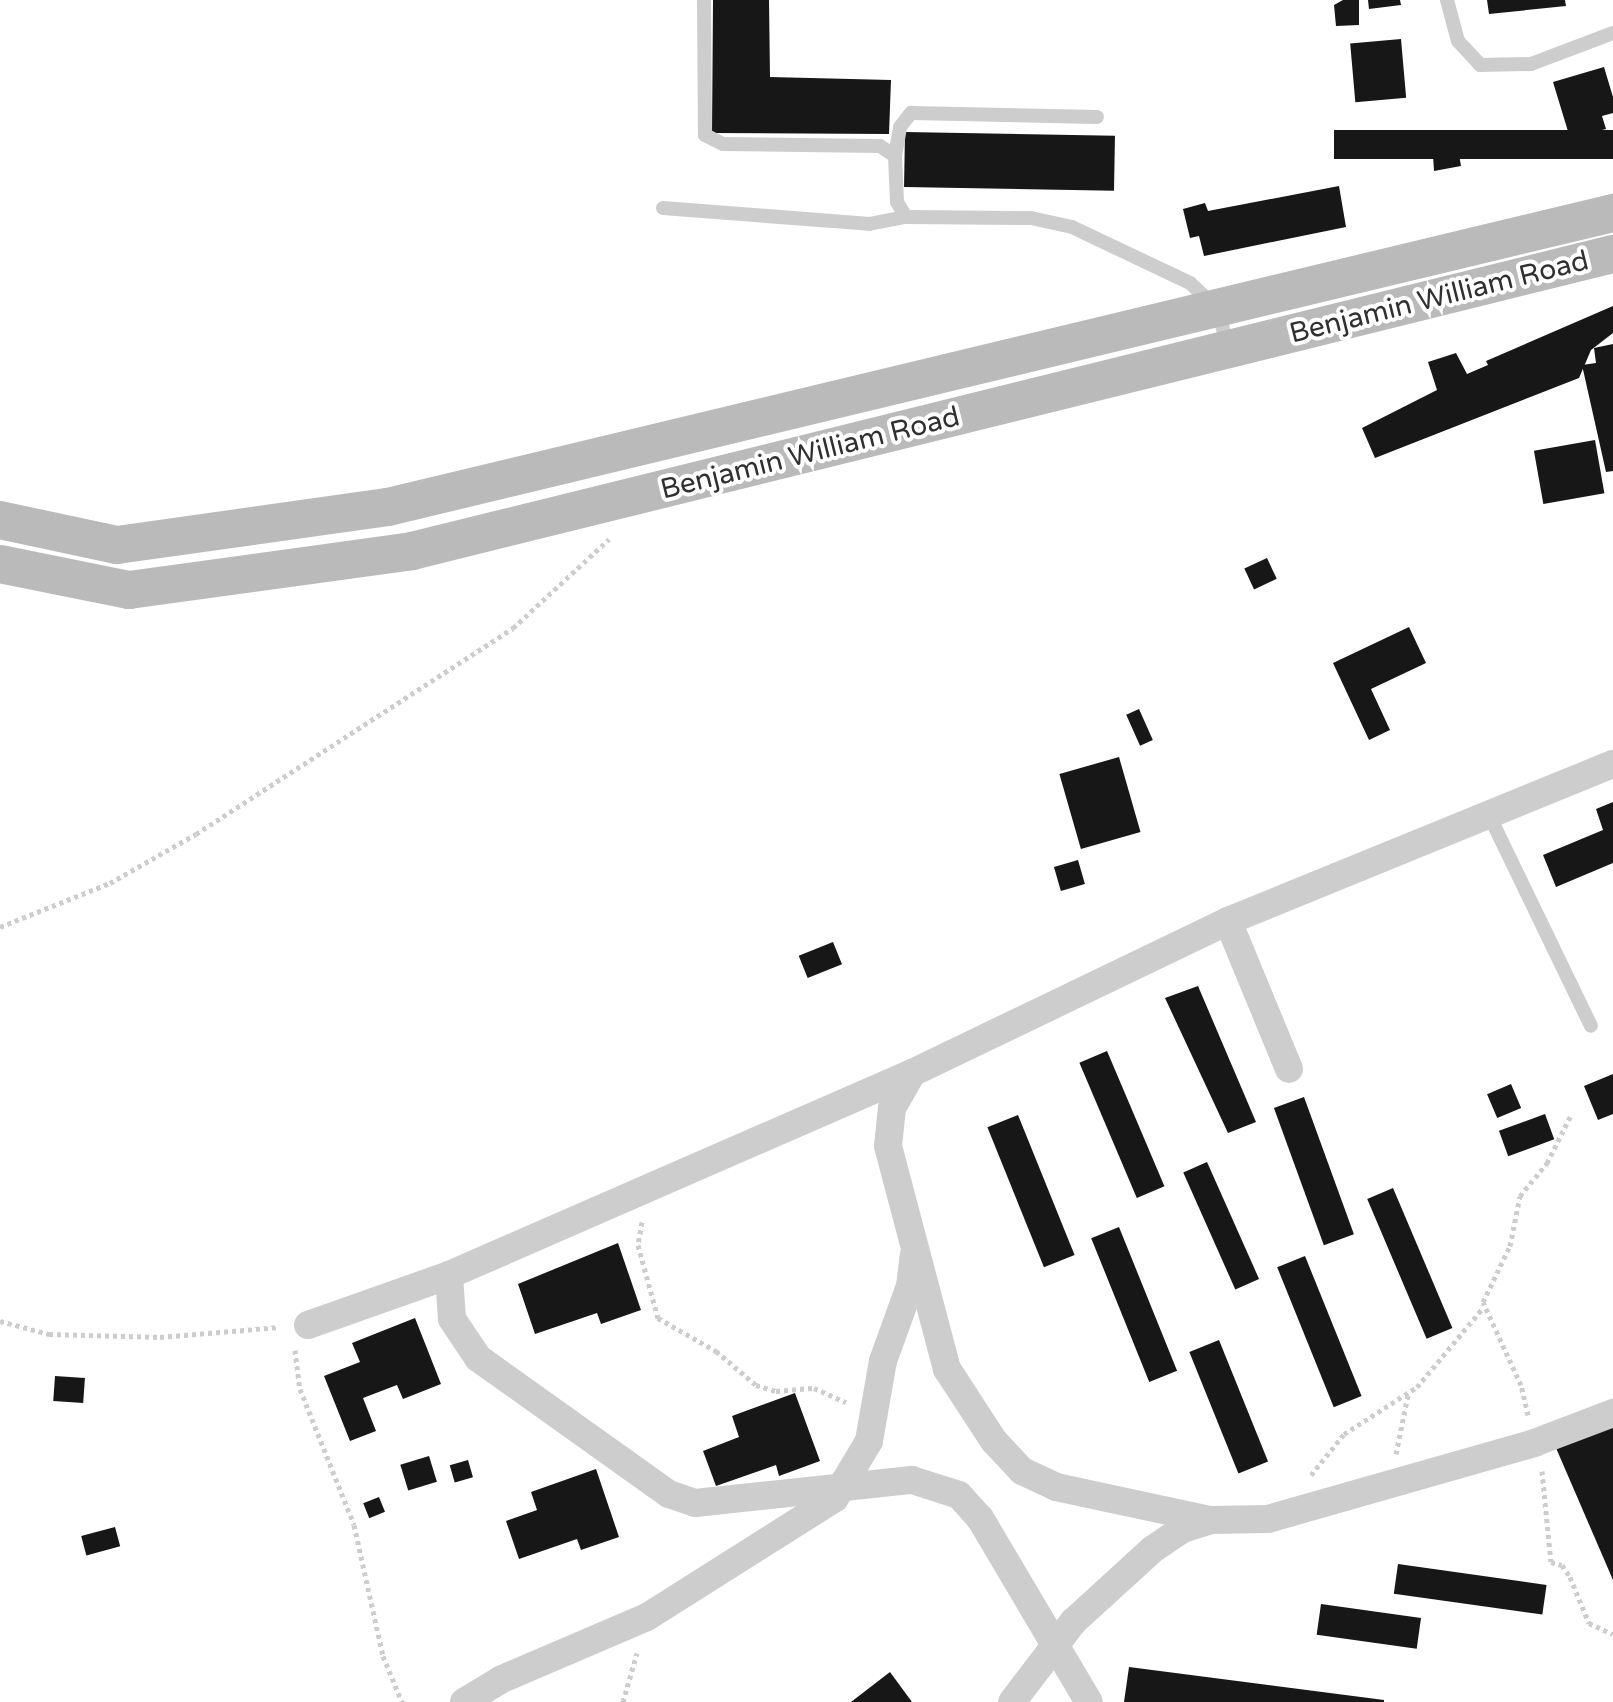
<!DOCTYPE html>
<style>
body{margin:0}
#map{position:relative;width:1613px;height:1702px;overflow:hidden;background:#fff;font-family:"Varela Round",sans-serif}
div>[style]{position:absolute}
.building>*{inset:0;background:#171717;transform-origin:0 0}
.path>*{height:5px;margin-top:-2.5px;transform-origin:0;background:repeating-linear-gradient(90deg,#cdcdcd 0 4px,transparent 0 8px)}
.lane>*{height:14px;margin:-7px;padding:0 7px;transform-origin:7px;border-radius:7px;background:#cdcdcd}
.street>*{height:28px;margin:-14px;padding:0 14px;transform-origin:14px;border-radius:14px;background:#cdcdcd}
.secondary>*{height:38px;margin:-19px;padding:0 19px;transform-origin:19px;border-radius:19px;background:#bababa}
span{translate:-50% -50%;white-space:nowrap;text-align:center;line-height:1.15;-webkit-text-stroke:8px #fff;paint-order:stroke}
.street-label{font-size:28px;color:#303030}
</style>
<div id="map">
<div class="building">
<i style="clip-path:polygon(713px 0,769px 0,770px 77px,891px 80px,889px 134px,712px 133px)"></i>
<i style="clip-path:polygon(1343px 0,1359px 0,1359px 25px,1336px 26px,1334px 5px)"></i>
<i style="clip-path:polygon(1368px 0,1400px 0,1401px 5px,1369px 9px)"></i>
<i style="clip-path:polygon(1487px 0,1565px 0,1566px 6px,1489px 14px)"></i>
<i style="left:1401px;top:39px;width:59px;height:51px;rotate:85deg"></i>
<i style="clip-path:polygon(1604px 67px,1613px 97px,1613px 113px,1602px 116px,1606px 129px,1570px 138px,1553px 82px)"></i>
<i style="left:1613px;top:130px;width:29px;height:279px;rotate:90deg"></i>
<i style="left:905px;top:132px;width:210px;height:55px;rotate:1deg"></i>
<i style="clip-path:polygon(1438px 154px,1459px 154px,1461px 166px,1434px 171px,1433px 155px)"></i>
<i style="clip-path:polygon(1339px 186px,1346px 227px,1204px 256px,1199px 236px,1190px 238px,1183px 209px,1205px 203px,1208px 211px)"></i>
<i style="clip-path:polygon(1613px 306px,1613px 333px,1591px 350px,1579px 378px,1375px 458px,1362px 428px,1437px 390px,1428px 362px,1456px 353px,1467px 374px,1488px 365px,1486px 361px)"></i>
<i style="clip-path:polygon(1613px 344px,1613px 471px,1606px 472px,1582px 365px,1596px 363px,1594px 348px)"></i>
<i style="left:1595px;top:440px;width:54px;height:62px;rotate:80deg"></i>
<i style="left:1267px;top:558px;width:23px;height:25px;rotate:65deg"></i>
<i style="clip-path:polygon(1409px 627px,1426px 663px,1371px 689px,1390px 730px,1369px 740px,1333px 663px)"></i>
<i style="left:1139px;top:709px;width:34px;height:14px;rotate:66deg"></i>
<i style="left:1119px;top:757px;width:78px;height:62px;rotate:74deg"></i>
<i style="clip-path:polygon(1613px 802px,1613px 863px,1556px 887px,1543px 855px,1603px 830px,1596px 809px)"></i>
<i style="left:1078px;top:860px;width:25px;height:25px;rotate:74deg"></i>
<i style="left:833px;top:942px;width:24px;height:37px;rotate:68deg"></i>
<i style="clip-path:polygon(1198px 986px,1256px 1122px,1228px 1133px,1165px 998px)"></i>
<i style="left:1107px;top:1051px;width:147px;height:30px;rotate:67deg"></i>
<i style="clip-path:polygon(1613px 1074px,1613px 1114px,1598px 1120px,1584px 1086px)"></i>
<i style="left:1511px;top:1084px;width:26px;height:26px;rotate:67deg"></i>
<i style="left:1304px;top:1097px;width:146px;height:32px;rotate:70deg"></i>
<i style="left:1545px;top:1114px;width:27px;height:49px;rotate:70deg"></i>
<i style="left:1018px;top:1115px;width:151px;height:33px;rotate:68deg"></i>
<i style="left:1207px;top:1162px;width:128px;height:26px;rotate:66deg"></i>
<i style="left:1393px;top:1188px;width:152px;height:28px;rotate:67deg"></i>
<i style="left:1119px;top:1227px;width:155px;height:30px;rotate:68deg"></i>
<i style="clip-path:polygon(618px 1243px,641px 1310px,601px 1324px,597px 1313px,535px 1334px,518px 1284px)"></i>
<i style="left:1305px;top:1256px;width:151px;height:30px;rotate:68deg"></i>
<i style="clip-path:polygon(415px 1318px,441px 1384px,403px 1399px,397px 1385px,363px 1398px,376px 1431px,350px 1441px,324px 1376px,360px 1362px,352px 1343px)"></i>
<i style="left:1219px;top:1340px;width:131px;height:32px;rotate:68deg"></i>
<i style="left:55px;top:1376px;width:30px;height:25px;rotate:4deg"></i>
<i style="clip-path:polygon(795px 1393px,820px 1461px,779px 1476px,776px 1465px,716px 1486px,703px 1451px,739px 1437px,732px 1416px)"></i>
<i style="clip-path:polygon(1613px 1416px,1613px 1580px,1553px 1441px)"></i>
<i style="left:429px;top:1456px;width:27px;height:30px;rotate:73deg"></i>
<i style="left:468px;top:1460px;width:18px;height:19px;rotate:74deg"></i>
<i style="clip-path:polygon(596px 1469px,619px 1537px,581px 1550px,577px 1539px,519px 1559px,506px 1521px,537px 1510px,531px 1492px)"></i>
<i style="left:379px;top:1497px;width:16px;height:17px;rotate:68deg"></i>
<i style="left:115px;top:1527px;width:20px;height:35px;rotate:75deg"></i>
<i style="left:1398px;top:1564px;width:150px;height:30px;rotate:8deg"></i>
<i style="left:1321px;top:1604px;width:101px;height:31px;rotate:8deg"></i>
<i style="clip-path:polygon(1129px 1667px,1384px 1700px,1384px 1702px,1124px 1702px)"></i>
<i style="clip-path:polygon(890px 1672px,912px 1702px,851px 1702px)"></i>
</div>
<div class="path">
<i style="left:0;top:927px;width:118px;rotate:-21.8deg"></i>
<i style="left:110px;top:883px;width:99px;rotate:-29.7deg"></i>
<i style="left:196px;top:834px;width:378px;rotate:-33deg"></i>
<i style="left:513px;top:628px;width:131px;rotate:-42.8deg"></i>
<i style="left:642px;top:1222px;width:23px;rotate:100deg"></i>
<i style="left:638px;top:1245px;width:76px;rotate:74.7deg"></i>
<i style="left:658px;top:1318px;width:67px;rotate:29.6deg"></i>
<i style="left:716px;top:1351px;width:52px;rotate:40.4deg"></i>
<i style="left:756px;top:1385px;width:21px;rotate:17deg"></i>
<i style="left:776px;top:1391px;width:38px;rotate:-5deg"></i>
<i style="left:814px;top:1388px;width:35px;rotate:24deg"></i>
<i style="left:0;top:1321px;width:51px;rotate:14.9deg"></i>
<i style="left:49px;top:1334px;width:111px;rotate:1.5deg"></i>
<i style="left:160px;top:1337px;width:119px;rotate:-4.8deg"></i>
<i style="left:295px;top:1350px;width:39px;rotate:83deg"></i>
<i style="left:300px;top:1389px;width:146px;rotate:68.3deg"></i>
<i style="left:354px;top:1525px;width:134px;rotate:77.5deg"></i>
<i style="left:383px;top:1656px;width:50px;rotate:67.6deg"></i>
<i style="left:1528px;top:1415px;width:31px;rotate:-103deg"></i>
<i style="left:1521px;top:1385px;width:91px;rotate:-114.6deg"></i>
<i style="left:1483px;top:1302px;width:62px;rotate:-64.3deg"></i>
<i style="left:1510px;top:1246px;width:51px;rotate:-78.7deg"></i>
<i style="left:1520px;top:1196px;width:43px;rotate:-50.7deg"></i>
<i style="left:1547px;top:1163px;width:54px;rotate:-63.4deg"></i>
<i style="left:1396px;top:1454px;width:60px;rotate:-78.5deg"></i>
<i style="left:1542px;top:1471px;width:91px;rotate:84.4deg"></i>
<i style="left:1551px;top:1562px;width:11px;rotate:15deg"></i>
<i style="left:1562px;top:1565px;width:14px;rotate:56deg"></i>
<i style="left:1570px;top:1577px;width:50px;rotate:67.6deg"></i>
<i style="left:1589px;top:1623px;width:26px;rotate:25deg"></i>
<i style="left:1311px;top:1475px;width:53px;rotate:-51.2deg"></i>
<i style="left:1344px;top:1434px;width:87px;rotate:-32.8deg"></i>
<i style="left:1417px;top:1387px;width:102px;rotate:-50.2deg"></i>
<i style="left:623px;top:1702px;width:51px;rotate:-74.1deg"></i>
</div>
<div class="lane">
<i style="left:704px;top:0;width:135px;rotate:89.6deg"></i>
<i style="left:705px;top:135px;width:20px;rotate:27deg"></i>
<i style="left:723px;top:144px;width:157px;rotate:0.7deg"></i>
<i style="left:880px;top:146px;width:18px;rotate:34deg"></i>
<i style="left:895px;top:156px;width:46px;rotate:87.5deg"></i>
<i style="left:897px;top:202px;width:17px;rotate:59deg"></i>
<i style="left:906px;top:217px;width:125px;rotate:0.5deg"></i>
<i style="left:1031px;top:218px;width:42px;rotate:12.4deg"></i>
<i style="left:1072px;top:227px;width:131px;rotate:25.4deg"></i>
<i style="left:1190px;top:283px;width:38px;rotate:43deg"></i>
<i style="left:1218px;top:309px;width:41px;rotate:76deg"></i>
<i style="left:1447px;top:0;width:42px;rotate:75deg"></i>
<i style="left:1458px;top:41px;width:33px;rotate:47deg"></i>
<i style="left:1480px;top:65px;width:51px;rotate:-1.1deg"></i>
<i style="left:1531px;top:64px;width:88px;rotate:-20.7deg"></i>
<i style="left:895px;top:156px;width:29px;rotate:-80deg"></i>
<i style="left:900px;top:127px;width:18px;rotate:-52deg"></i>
<i style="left:911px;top:113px;width:186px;rotate:1.2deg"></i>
<i style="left:663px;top:208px;width:207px;rotate:4.4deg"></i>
<i style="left:869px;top:224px;width:38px;rotate:-11deg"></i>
<i style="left:1489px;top:815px;width:234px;rotate:64.2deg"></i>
</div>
<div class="street">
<i style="left:1228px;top:921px;width:160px;rotate:67.6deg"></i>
<i style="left:912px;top:1073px;width:40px;rotate:119.7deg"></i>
<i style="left:892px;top:1108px;width:38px;rotate:96deg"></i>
<i style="left:888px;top:1146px;width:231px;rotate:75.2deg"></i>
<i style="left:947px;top:1369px;width:86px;rotate:56.9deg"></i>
<i style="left:994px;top:1441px;width:41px;rotate:47deg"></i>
<i style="left:1022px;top:1471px;width:38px;rotate:25deg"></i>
<i style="left:1056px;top:1487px;width:157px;rotate:12.1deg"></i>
<i style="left:449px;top:1275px;width:44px;rotate:86.1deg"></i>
<i style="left:452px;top:1319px;width:47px;rotate:56.3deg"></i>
<i style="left:478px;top:1358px;width:234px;rotate:35.5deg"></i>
<i style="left:669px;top:1494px;width:28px;rotate:19deg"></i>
<i style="left:695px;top:1503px;width:218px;rotate:-6.1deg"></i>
<i style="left:912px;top:1480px;width:49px;rotate:17.7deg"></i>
<i style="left:959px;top:1495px;width:31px;rotate:48deg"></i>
<i style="left:980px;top:1518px;width:214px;rotate:59.4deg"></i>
<i style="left:308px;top:1325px;width:150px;rotate:-19.5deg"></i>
<i style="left:449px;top:1275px;width:505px;rotate:-23.57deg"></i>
<i style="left:912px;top:1073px;width:351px;rotate:-25.7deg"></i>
<i style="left:1228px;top:921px;width:416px;rotate:-22.2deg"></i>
<i style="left:464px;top:1702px;width:44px;rotate:-31.2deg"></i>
<i style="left:502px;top:1679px;width:158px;rotate:-23.2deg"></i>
<i style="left:647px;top:1617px;width:222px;rotate:-32.3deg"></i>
<i style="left:835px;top:1498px;width:66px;rotate:-59.2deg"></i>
<i style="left:869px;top:1441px;width:81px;rotate:-80.1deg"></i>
<i style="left:883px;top:1361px;width:80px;rotate:-70.2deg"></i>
<i style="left:910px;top:1286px;width:31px;rotate:-83deg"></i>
<i style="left:1012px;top:1702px;width:101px;rotate:-52.7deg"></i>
<i style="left:1073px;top:1622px;width:108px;rotate:-42.4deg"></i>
<i style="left:1153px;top:1549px;width:36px;rotate:-34deg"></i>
<i style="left:1183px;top:1529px;width:28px;rotate:-18deg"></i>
<i style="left:1210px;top:1520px;width:58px;rotate:-1deg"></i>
<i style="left:1268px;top:1519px;width:277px;rotate:-15.9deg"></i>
<i style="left:1534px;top:1443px;width:85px;rotate:-20.8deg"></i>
</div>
<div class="secondary">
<i style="left:0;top:520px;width:120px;rotate:12.1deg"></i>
<i style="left:117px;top:545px;width:274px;rotate:-8deg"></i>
<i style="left:388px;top:507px;width:1260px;rotate:-13.5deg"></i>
<i style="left:0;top:564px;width:132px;rotate:11.4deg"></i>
<i style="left:129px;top:590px;width:286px;rotate:-7.8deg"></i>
<i style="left:412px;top:551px;width:1237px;rotate:-13.89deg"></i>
</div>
<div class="street-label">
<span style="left:1439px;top:297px;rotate:-14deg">Benjamin William Road</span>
<span style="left:810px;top:453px;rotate:-14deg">Benjamin William Road</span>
</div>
</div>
